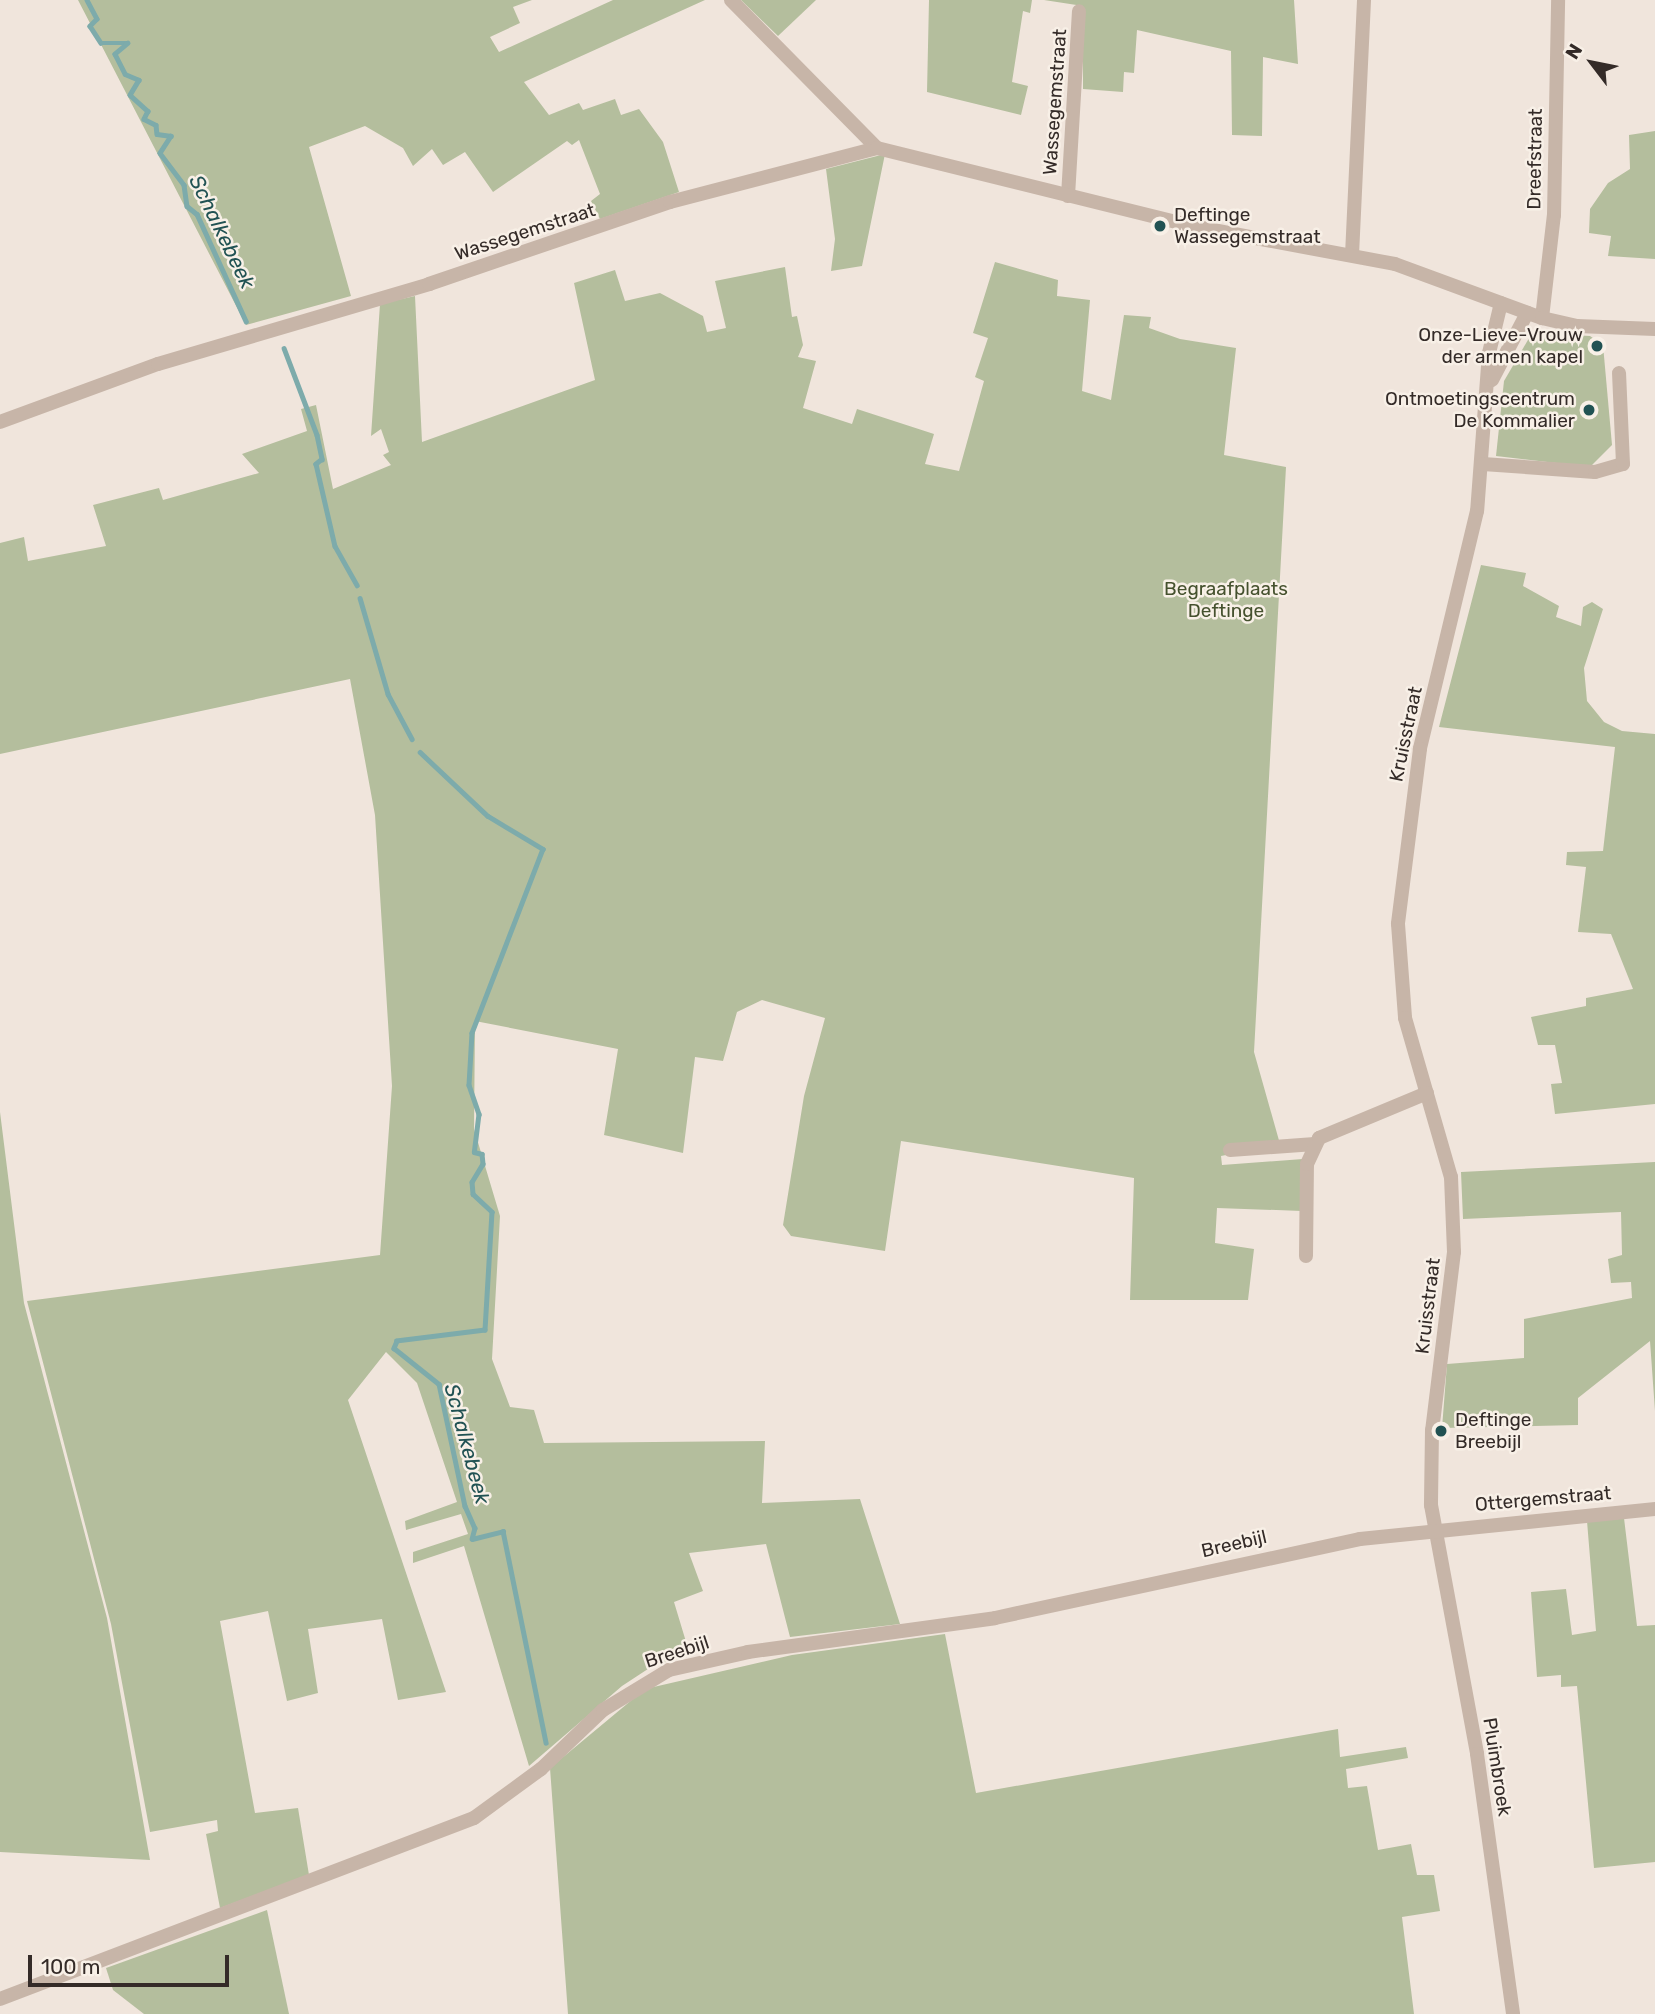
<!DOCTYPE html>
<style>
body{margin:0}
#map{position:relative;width:1655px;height:2014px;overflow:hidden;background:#f0e5dc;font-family:Rubik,sans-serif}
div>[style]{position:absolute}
.green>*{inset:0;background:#b4be9d}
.stream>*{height:4.5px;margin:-2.25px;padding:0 2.25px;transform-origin:2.25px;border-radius:2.25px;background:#7dabab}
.minor>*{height:14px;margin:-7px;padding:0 7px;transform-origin:7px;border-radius:7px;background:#c7b5a8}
.dots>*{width:19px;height:19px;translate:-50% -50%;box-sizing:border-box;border:4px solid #f8f0e7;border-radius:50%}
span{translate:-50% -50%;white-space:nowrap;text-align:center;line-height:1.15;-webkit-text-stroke:5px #f8f0e7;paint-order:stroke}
.street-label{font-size:19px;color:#342b28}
.poi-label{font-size:19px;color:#342b28}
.left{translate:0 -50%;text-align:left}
.right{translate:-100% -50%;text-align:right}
.park-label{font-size:19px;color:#45512e}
.water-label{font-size:21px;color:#215253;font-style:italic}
.north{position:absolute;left:1557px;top:28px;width:70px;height:70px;-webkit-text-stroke:5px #f8f0e7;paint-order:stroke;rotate:302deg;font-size:19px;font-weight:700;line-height:28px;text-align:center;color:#342b28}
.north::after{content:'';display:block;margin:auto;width:24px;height:32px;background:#342b28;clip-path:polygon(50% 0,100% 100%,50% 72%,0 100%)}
.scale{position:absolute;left:28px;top:1955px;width:201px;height:32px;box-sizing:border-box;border:4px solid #342b28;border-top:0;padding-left:9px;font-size:21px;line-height:24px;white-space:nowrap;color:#342b28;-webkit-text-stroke:5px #f8f0e7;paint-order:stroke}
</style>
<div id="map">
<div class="green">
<i style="clip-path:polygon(78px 0,532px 0,513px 7px,520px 23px,490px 37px,499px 52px,613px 0,705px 0,524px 82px,549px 115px,579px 103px,583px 110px,615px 99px,621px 115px,639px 109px,663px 142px,679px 192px,600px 219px,591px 201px,600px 194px,579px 140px,572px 145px,567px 141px,493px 192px,465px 152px,443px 165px,432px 149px,413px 166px,403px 148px,365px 126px,309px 147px,351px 296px,246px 325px)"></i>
<i style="clip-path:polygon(741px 0,816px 0,778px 36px)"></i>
<i style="clip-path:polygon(929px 0,1032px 0,1030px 13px,1023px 11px,1012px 82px,1028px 86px,1021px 115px,927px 92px)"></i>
<i style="clip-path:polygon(1044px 0,1294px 0,1298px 64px,1263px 57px,1262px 136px,1232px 135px,1231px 51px,1137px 30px,1134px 73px,1124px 72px,1123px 92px,1083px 89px,1083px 6px)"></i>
<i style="clip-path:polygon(1655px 131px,1655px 259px,1608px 256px,1611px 236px,1589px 233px,1590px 209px,1608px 183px,1630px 169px,1629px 135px)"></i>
<i style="clip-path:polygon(885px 154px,862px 266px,831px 271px,835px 239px,826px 169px)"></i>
<i style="clip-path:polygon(995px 262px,1058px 280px,1057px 296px,1090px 300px,1082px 391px,1111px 400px,1124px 315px,1151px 317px,1149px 328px,1180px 339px,1236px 348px,1224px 455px,1286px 467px,1254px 1052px,1280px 1144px,1221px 1156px,1222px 1165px,1303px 1159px,1302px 1211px,1217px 1208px,1215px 1243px,1254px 1249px,1248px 1300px,1130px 1300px,1134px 1178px,901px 1141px,885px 1251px,791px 1236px,783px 1225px,804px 1096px,825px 1018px,762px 1000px,737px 1012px,723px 1061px,695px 1057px,683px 1153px,604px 1135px,618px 1049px,475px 1021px,474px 1129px,500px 1216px,492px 1359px,510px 1407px,534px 1410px,544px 1443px,765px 1441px,762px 1503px,860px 1499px,900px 1624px,790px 1637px,766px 1544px,689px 1553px,703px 1591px,674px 1602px,690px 1655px,654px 1665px,622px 1686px,529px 1766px,464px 1546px,413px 1563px,413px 1552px,468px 1534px,461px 1514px,406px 1530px,405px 1521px,457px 1502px,417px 1383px,386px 1352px,348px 1400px,446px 1692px,398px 1700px,382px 1619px,308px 1629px,318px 1693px,287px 1701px,268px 1611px,220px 1621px,255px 1813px,298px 1808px,309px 1875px,220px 1908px,206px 1834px,218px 1831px,217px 1820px,150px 1832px,111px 1624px,27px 1301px,380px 1255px,392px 1086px,375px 815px,350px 679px,0 754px,0 543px,24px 537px,28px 561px,106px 546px,93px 505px,159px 488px,163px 500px,259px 473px,242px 454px,307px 431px,301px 409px,316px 405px,333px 489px,391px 465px,383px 455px,389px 452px,381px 429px,371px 436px,380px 304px,415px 296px,422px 442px,595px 380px,574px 283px,615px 270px,625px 301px,660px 293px,703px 316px,707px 332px,726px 328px,715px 281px,785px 267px,792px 317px,797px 316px,803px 345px,798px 357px,816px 361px,803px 408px,852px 424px,857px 409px,934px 434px,925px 464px,959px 471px,984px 381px,975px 377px,988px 338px,973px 333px)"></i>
<i style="clip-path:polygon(1532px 333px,1590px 336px,1603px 345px,1612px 445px,1590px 467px,1496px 456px,1504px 381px)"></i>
<i style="clip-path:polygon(1481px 565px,1526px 573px,1523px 586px,1559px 606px,1556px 617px,1581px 626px,1583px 607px,1592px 602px,1603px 609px,1584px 668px,1587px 701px,1604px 722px,1622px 731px,1655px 734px,1655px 1104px,1555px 1114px,1551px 1084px,1562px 1083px,1555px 1045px,1538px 1045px,1531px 1017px,1586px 1006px,1586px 998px,1633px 989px,1611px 934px,1578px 932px,1586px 867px,1566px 865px,1567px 852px,1603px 851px,1615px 747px,1439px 727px)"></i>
<i style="clip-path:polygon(0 1112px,24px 1303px,107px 1618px,150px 1860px,0 1852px)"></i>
<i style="clip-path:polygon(1655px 1162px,1655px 1411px,1650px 1341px,1578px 1398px,1578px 1425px,1442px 1428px,1447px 1364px,1524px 1358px,1524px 1319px,1632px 1298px,1631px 1282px,1611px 1283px,1608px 1259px,1622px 1255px,1621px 1212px,1463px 1219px,1461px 1172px)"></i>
<i style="clip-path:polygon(1624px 1518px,1637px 1626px,1655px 1625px,1655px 1862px,1594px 1868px,1577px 1686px,1561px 1687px,1561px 1675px,1537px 1677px,1531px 1592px,1566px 1589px,1572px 1635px,1596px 1631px,1587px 1521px)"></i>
<i style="clip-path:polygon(945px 1634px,976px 1793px,1338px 1729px,1340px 1757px,1406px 1747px,1408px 1758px,1346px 1769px,1348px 1788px,1367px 1786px,1378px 1850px,1411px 1844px,1417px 1875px,1434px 1875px,1440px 1911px,1402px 1917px,1414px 2014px,568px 2014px,550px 1768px,645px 1689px,792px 1655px)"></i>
<i style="clip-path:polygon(267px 1910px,289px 2014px,144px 2014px,113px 1990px,106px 1968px)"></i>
</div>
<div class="stream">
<i style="left:87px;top:0;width:21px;rotate:62deg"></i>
<i style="left:97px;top:19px;width:10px;rotate:135deg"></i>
<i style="left:90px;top:26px;width:20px;rotate:57deg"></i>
<i style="left:101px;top:43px;width:27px"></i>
<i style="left:128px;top:43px;width:17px;rotate:140deg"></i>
<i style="left:115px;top:54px;width:22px;rotate:63deg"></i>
<i style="left:125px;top:74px;width:15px;rotate:23deg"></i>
<i style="left:139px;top:80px;width:17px;rotate:121deg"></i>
<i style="left:130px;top:95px;width:24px;rotate:42deg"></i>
<i style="left:148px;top:111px;width:9px;rotate:117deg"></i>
<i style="left:144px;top:119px;width:13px;rotate:27deg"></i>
<i style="left:156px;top:125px;width:9px;rotate:84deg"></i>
<i style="left:157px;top:134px;width:14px;rotate:8deg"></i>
<i style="left:171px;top:136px;width:20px;rotate:123deg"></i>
<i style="left:160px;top:153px;width:40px;rotate:53deg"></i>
<i style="left:184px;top:185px;width:21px;rotate:82deg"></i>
<i style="left:187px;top:206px;width:13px;rotate:39deg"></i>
<i style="left:197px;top:214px;width:118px;rotate:65.4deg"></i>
<i style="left:284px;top:348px;width:93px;rotate:69.2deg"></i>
<i style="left:317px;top:435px;width:25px;rotate:78deg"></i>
<i style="left:322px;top:459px;width:8px;rotate:140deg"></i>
<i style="left:316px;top:464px;width:84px;rotate:77deg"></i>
<i style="left:335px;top:546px;width:45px;rotate:60.6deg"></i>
<i style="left:360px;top:598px;width:100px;rotate:73.7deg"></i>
<i style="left:388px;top:694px;width:51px;rotate:61.9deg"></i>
<i style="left:420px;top:752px;width:93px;rotate:43.3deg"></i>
<i style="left:488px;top:816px;width:64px;rotate:31deg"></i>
<i style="left:543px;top:849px;width:197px;rotate:111.1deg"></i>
<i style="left:472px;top:1033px;width:52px;rotate:93.3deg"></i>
<i style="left:469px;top:1085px;width:31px;rotate:71deg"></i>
<i style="left:479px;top:1114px;width:38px;rotate:97deg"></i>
<i style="left:474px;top:1152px;width:8px;rotate:14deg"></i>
<i style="left:482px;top:1154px;width:10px;rotate:84deg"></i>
<i style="left:483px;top:1164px;width:21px;rotate:121deg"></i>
<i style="left:472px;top:1182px;width:12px;rotate:85deg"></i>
<i style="left:473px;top:1194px;width:26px;rotate:43deg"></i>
<i style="left:492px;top:1212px;width:118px;rotate:93.4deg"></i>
<i style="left:485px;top:1330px;width:89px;rotate:172.9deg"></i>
<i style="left:397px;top:1341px;width:8px;rotate:113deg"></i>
<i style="left:394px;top:1348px;width:58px;rotate:38.7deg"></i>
<i style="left:439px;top:1384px;width:125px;rotate:78deg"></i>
<i style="left:465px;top:1506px;width:24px;rotate:66deg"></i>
<i style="left:475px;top:1528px;width:11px;rotate:105deg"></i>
<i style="left:472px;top:1539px;width:32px;rotate:-14deg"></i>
<i style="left:503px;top:1531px;width:216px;rotate:78.5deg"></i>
</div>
<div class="minor">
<i style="left:731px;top:0;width:208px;rotate:45.4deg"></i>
<i style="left:1068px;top:196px;width:185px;rotate:-86.6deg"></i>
<i style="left:1352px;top:255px;width:255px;rotate:-87.3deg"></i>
<i style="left:1501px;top:303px;width:51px;rotate:103.5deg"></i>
<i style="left:1489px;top:353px;width:158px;rotate:94.3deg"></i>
<i style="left:1477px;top:511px;width:245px;rotate:103.5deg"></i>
<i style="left:1420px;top:749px;width:176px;rotate:97.2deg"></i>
<i style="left:1398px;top:924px;width:94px;rotate:85.7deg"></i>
<i style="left:1405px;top:1018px;width:166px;rotate:73.9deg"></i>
<i style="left:1451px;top:1177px;width:75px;rotate:87.7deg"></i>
<i style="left:1454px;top:1252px;width:179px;rotate:97deg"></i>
<i style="left:1432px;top:1430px;width:75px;rotate:90.8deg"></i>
<i style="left:1431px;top:1505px;width:253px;rotate:79.5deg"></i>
<i style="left:1477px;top:1754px;width:262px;rotate:82.1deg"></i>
<i style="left:1542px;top:318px;width:104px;rotate:-83.4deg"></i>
<i style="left:1554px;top:215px;width:215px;rotate:-88.9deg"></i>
<i style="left:1492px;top:380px;width:76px;rotate:-62.4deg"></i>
<i style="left:0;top:422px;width:168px;rotate:-20.2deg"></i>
<i style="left:158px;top:364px;width:283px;rotate:-16.4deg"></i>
<i style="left:429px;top:284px;width:255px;rotate:-18.8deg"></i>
<i style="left:670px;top:202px;width:214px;rotate:-14.6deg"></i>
<i style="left:877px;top:148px;width:330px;rotate:13.9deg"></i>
<i style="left:1197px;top:227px;width:201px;rotate:10.6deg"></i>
<i style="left:1395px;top:264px;width:157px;rotate:20.2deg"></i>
<i style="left:1542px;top:318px;width:36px;rotate:13deg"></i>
<i style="left:1577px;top:326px;width:78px;rotate:2.2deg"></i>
<i style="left:1483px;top:464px;width:112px;rotate:4.1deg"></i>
<i style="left:1595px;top:472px;width:29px;rotate:-16deg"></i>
<i style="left:1623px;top:464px;width:91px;rotate:-92.5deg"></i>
<i style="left:1230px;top:1150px;width:85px;rotate:-4deg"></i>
<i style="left:1306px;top:1256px;width:92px;rotate:-89.4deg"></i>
<i style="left:1307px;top:1164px;width:29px;rotate:-65deg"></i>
<i style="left:1319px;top:1138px;width:117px;rotate:-22.6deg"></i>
<i style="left:0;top:1999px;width:507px;rotate:-20.9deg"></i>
<i style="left:474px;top:1818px;width:83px;rotate:-36.2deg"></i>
<i style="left:541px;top:1769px;width:86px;rotate:-43.6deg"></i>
<i style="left:603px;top:1710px;width:77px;rotate:-31.2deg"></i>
<i style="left:669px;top:1670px;width:81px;rotate:-12.8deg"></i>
<i style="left:748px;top:1652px;width:249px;rotate:-7.8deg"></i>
<i style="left:995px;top:1618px;width:373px;rotate:-12.2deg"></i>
<i style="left:1360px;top:1539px;width:297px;rotate:-5.8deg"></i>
</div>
<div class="dots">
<i style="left:1160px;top:226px;background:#215253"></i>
<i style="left:1597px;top:346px;background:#215253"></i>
<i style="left:1589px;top:410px;background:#215253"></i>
<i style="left:1441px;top:1431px;background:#215253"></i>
</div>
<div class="street-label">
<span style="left:1055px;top:102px;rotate:-86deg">Wassegemstraat</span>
<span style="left:1535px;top:159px;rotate:-89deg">Dreefstraat</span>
<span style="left:525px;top:232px;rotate:-18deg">Wassegemstraat</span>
<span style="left:1406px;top:734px;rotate:-78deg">Kruisstraat</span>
<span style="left:1428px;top:1306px;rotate:-83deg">Kruisstraat</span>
<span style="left:1543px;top:1499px;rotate:-5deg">Ottergemstraat</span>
<span style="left:1234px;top:1544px;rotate:-13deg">Breebijl</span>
<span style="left:677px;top:1652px;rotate:-18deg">Breebijl</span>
<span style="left:1497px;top:1767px;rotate:81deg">Pluimbroek</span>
</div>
<div class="poi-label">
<span class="left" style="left:1174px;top:226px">Deftinge<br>Wassegemstraat</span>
<span class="right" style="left:1583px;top:346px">Onze-Lieve-Vrouw<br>der armen kapel</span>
<span class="right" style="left:1575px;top:410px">Ontmoetingscentrum<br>De Kommalier</span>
<span class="left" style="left:1455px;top:1431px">Deftinge<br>Breebijl</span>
</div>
<div class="park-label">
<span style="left:1226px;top:600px">Begraafplaats<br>Deftinge</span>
</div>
<div class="water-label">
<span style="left:222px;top:232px;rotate:64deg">Schalkebeek</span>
<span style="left:467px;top:1444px;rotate:75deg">Schalkebeek</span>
</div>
<div class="north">N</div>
<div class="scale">100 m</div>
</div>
